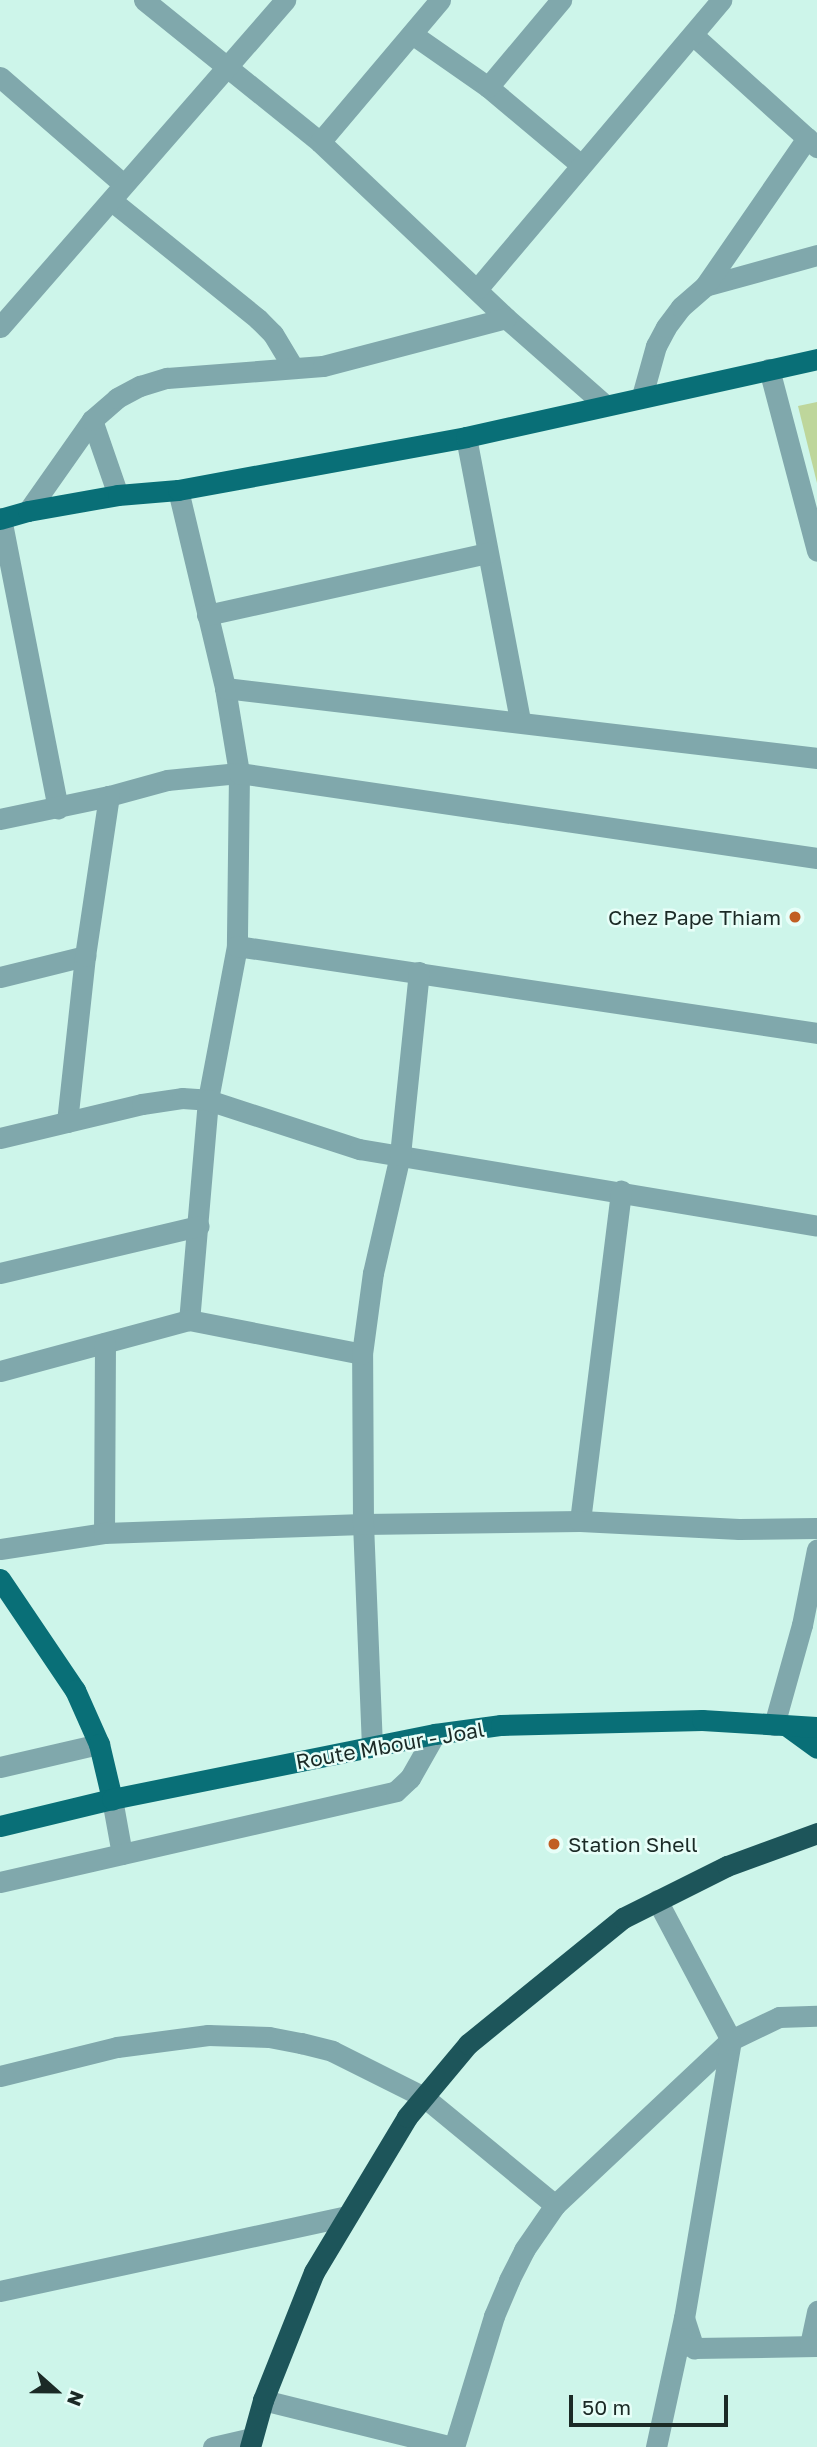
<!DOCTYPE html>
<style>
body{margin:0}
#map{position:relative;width:817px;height:2447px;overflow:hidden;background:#cdf5ea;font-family:"Golos Text",sans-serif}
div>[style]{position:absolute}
.green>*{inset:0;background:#bed69b}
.minor>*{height:21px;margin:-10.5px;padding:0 10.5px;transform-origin:10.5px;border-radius:10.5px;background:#80a8ac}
.major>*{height:21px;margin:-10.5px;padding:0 10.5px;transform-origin:10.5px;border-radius:10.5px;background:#096f77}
.highway>*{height:21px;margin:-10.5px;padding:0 10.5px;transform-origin:10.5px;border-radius:10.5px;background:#1d555a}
.dots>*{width:19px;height:19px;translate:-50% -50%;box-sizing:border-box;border:4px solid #e7fef8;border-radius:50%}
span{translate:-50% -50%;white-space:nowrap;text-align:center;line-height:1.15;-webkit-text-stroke:5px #e7fef8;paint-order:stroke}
.poi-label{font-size:21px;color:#1b2a26}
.right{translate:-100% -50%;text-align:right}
.left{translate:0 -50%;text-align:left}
.street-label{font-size:21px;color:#1b2a26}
.north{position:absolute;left:21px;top:2356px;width:70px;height:70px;-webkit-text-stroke:5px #e7fef8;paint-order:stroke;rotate:111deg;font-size:19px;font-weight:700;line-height:28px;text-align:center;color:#1b2a26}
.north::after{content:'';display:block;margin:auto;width:24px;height:32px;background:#1b2a26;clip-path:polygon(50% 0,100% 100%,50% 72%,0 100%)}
.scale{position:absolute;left:569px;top:2395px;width:159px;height:32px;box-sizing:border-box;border:4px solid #1b2a26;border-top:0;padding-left:9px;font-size:21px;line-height:24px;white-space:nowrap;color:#1b2a26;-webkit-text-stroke:5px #e7fef8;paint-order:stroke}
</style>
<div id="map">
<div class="green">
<i style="clip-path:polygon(817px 402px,817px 483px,798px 406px)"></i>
</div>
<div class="minor">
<i style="left:144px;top:0;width:226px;rotate:38.9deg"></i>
<i style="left:320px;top:142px;width:256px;rotate:43.4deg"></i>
<i style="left:506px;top:318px;width:130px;rotate:41.3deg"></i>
<i style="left:412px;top:34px;width:93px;rotate:34.9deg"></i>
<i style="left:488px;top:87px;width:121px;rotate:40deg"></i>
<i style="left:694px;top:36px;width:166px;rotate:42.1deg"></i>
<i style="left:0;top:77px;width:163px;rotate:41deg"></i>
<i style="left:488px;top:87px;width:114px;rotate:-50deg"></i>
<i style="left:320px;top:142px;width:186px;rotate:-49.8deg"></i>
<i style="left:112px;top:201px;width:188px;rotate:38.9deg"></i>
<i style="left:258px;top:319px;width:21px;rotate:45deg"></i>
<i style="left:273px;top:334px;width:39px;rotate:59deg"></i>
<i style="left:705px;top:286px;width:116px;rotate:-15.5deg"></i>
<i style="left:478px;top:288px;width:377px;rotate:-49.8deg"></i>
<i style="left:0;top:327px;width:434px;rotate:-48.9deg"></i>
<i style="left:769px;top:369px;width:188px;rotate:75.2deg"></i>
<i style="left:642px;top:396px;width:52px;rotate:-74.4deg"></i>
<i style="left:656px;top:346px;width:21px;rotate:-62deg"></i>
<i style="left:666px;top:327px;width:25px;rotate:-53deg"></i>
<i style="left:681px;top:307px;width:32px;rotate:-41deg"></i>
<i style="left:705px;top:286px;width:180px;rotate:-55.4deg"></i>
<i style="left:92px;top:420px;width:79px;rotate:70.9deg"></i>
<i style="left:466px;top:437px;width:289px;rotate:79.2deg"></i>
<i style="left:178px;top:490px;width:204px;rotate:76.6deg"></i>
<i style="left:225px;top:688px;width:86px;rotate:80.6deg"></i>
<i style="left:239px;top:773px;width:173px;rotate:90.7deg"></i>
<i style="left:237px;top:946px;width:157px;rotate:100.7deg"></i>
<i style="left:208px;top:1100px;width:221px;rotate:94.9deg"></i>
<i style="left:28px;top:511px;width:111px;rotate:-54.9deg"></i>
<i style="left:92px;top:420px;width:33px;rotate:-41deg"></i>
<i style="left:117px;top:398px;width:26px;rotate:-28deg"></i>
<i style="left:140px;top:386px;width:28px;rotate:-17deg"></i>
<i style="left:167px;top:378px;width:156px;rotate:-4.4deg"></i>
<i style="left:323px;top:366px;width:189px;rotate:-14.7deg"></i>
<i style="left:1px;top:518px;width:296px;rotate:78.9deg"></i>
<i style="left:207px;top:615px;width:287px;rotate:-12.5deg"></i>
<i style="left:225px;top:688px;width:596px;rotate:6.74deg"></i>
<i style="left:0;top:819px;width:111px;rotate:-11.9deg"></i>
<i style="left:109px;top:796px;width:60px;rotate:-15.4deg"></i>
<i style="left:167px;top:780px;width:72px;rotate:-5.6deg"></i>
<i style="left:239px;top:773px;width:584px;rotate:8.37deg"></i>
<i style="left:237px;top:946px;width:586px;rotate:8.53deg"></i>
<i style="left:0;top:977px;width:88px;rotate:-13.9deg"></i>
<i style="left:67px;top:1122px;width:167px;rotate:-83.8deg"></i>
<i style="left:85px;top:956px;width:162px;rotate:-81.5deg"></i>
<i style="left:0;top:1138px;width:146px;rotate:-13.5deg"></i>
<i style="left:142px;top:1104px;width:40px;rotate:-8.5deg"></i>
<i style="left:182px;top:1098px;width:26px;rotate:4deg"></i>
<i style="left:208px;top:1100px;width:159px;rotate:18deg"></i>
<i style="left:359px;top:1149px;width:464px;rotate:9.5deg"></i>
<i style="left:0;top:1273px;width:204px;rotate:-13.3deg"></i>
<i style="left:0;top:1371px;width:196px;rotate:-15.1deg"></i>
<i style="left:189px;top:1320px;width:176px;rotate:11.1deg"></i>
<i style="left:580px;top:1521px;width:333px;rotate:-82.9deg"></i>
<i style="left:104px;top:1533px;width:190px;rotate:-89.7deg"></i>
<i style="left:0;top:1549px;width:105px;rotate:-8.7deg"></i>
<i style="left:104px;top:1533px;width:259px;rotate:-2deg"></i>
<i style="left:363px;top:1524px;width:217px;rotate:-0.8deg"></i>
<i style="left:580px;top:1521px;width:159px;rotate:2.9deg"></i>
<i style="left:739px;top:1529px;width:78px;rotate:-0.7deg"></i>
<i style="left:774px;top:1725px;width:104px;rotate:-74.4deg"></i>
<i style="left:802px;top:1625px;width:77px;rotate:-78.8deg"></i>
<i style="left:372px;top:1747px;width:223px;rotate:-92.3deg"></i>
<i style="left:363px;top:1524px;width:170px;rotate:-90.3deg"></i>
<i style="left:362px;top:1354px;width:82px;rotate:-82.3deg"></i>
<i style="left:373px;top:1273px;width:121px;rotate:-77.1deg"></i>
<i style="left:400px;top:1155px;width:184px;rotate:-84.1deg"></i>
<i style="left:0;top:1767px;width:102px;rotate:-13.1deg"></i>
<i style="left:112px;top:1799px;width:56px;rotate:79.7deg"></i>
<i style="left:0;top:1882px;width:406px;rotate:-12.9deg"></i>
<i style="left:396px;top:1791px;width:19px;rotate:-43deg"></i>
<i style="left:410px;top:1778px;width:51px;rotate:-60.4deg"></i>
<i style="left:0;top:2076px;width:121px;rotate:-13.9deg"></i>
<i style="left:117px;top:2047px;width:92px;rotate:-7.5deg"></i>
<i style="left:208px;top:2035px;width:61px;rotate:1.9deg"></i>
<i style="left:269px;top:2037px;width:33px;rotate:11deg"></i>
<i style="left:301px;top:2043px;width:32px;rotate:14deg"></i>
<i style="left:332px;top:2051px;width:103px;rotate:26.6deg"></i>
<i style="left:424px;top:2097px;width:170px;rotate:39.5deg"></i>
<i style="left:0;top:2291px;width:354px;rotate:-12.2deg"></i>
<i style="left:684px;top:2318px;width:32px;rotate:72deg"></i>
<i style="left:694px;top:2348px;width:123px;rotate:-0.9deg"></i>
<i style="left:810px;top:2345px;width:35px;rotate:-78deg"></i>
<i style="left:263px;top:2400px;width:196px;rotate:13.9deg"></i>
<i style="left:213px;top:2447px;width:40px;rotate:-13deg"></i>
<i style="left:454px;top:2447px;width:137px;rotate:-73deg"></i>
<i style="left:494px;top:2316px;width:39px;rotate:-67deg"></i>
<i style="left:509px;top:2280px;width:34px;rotate:-63deg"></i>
<i style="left:524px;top:2250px;width:55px;rotate:-55.4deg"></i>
<i style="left:555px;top:2205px;width:241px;rotate:-43.2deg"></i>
<i style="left:731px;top:2040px;width:53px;rotate:-25.6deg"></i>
<i style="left:779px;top:2017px;width:38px;rotate:-2deg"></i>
<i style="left:656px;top:2447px;width:132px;rotate:-77.8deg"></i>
<i style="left:684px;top:2318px;width:282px;rotate:-80.4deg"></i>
<i style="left:731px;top:2040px;width:158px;rotate:-117.9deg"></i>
</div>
<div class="major">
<i style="left:0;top:519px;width:29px;rotate:-16deg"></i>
<i style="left:28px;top:511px;width:91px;rotate:-10.1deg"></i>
<i style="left:118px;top:495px;width:60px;rotate:-4.8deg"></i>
<i style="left:178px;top:490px;width:293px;rotate:-10.4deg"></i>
<i style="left:466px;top:437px;width:360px;rotate:-12.5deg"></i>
<i style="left:0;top:1579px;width:134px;rotate:56deg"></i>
<i style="left:75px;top:1690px;width:59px;rotate:66deg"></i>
<i style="left:99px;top:1744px;width:57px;rotate:76.7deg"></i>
<i style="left:787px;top:1726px;width:37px;rotate:36deg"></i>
<i style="left:0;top:1826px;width:115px;rotate:-13.6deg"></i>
<i style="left:112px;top:1799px;width:329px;rotate:-11.4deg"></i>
<i style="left:435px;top:1734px;width:67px;rotate:-7.8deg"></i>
<i style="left:501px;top:1725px;width:201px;rotate:-1.4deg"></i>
<i style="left:702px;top:1720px;width:115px;rotate:3.5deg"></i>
</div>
<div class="highway">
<i style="left:250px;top:2447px;width:49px;rotate:-74.5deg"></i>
<i style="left:263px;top:2400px;width:138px;rotate:-68.3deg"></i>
<i style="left:314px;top:2272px;width:181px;rotate:-59deg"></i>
<i style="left:407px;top:2117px;width:95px;rotate:-50.1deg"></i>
<i style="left:468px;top:2044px;width:200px;rotate:-39.1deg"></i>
<i style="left:623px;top:1918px;width:116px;rotate:-26.6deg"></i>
<i style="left:727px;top:1866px;width:96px;rotate:-20.1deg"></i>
</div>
<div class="dots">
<i style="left:795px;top:917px;background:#c15e23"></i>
<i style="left:554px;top:1844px;background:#c15e23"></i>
</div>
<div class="poi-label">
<span class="right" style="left:781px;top:917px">Chez Pape Thiam</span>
<span class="left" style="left:568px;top:1844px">Station Shell</span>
</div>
<div class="street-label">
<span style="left:390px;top:1745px;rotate:-10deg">Route Mbour - Joal</span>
</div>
<div class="north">N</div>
<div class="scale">50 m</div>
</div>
